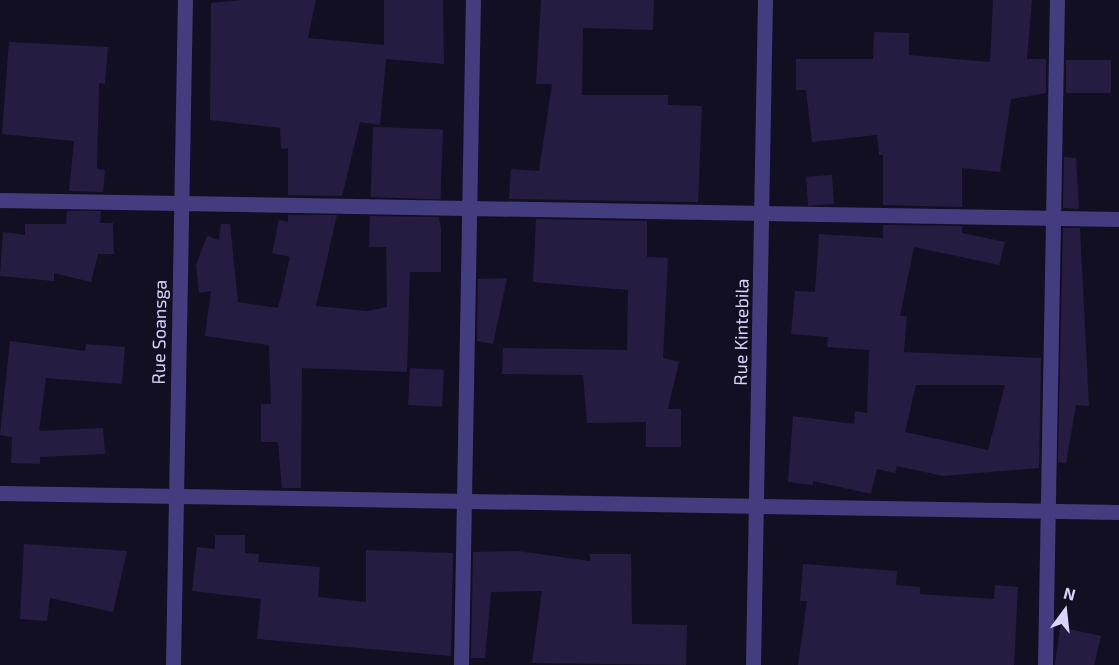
<!DOCTYPE html>
<style>
body{margin:0}
#map{position:relative;width:1119px;height:665px;overflow:hidden;background:#130f22;font-family:"Exo 2",sans-serif}
div>[style]{position:absolute}
.building>*{inset:0;background:#261c42;transform-origin:0 0}
.minor>*{height:15px;margin:-7.5px;padding:0 7.5px;transform-origin:7.5px;border-radius:7.5px;background:#433d7f}
span{translate:-50% -50%;white-space:nowrap;text-align:center;line-height:1.15;-webkit-text-stroke:5px #130f22;paint-order:stroke}
.street-label{font-size:18px;color:#dad3fc}
.north{position:absolute;left:1035px;top:581px;width:60px;height:60px;-webkit-text-stroke:4px #130f22;paint-order:stroke;rotate:15deg;font-size:16px;font-weight:700;line-height:24px;text-align:center;color:#dad3fc}
.north::after{content:'';display:block;margin:auto;width:21px;height:27px;background:#dad3fc;clip-path:polygon(50% 0,100% 100%,50% 72%,0 100%)}
</style>
<div id="map">
<div class="building">
<i style="clip-path:polygon(241px 0,316px 0,308px 38px,384px 45px,384px 0,443px 0,444px 64px,386px 59px,380px 125px,360px 122px,342px 196px,288px 195px,288px 148px,281px 149px,280px 128px,210px 120px,211px 3px)"></i>
<i style="clip-path:polygon(541px 0,654px 0,653px 30px,583px 28px,582px 95px,668px 95px,668px 105px,702px 106px,698px 202px,509px 199px,511px 169px,539px 171px,552px 84px,536px 84px)"></i>
<i style="clip-path:polygon(993px 0,1032px 0,1027px 59px,1046px 59px,1046px 93px,1011px 99px,1000px 172px,962px 168px,962px 207px,883px 205px,883px 155px,879px 155px,877px 135px,812px 142px,806px 90px,796px 90px,796px 59px,873px 59px,874px 32px,909px 33px,909px 55px,990px 62px)"></i>
<i style="clip-path:polygon(9px 42px,108px 47px,105px 84px,99px 83px,97px 169px,105px 170px,103px 192px,69px 191px,74px 141px,2px 134px)"></i>
<i style="left:1066px;top:60px;width:45px;height:33px"></i>
<i style="left:373px;top:127px;width:70px;height:70px;rotate:2deg"></i>
<i style="clip-path:polygon(1064px 157px,1076px 158px,1079px 209px,1063px 208px)"></i>
<i style="left:832px;top:175px;width:29px;height:26px;rotate:86deg"></i>
<i style="clip-path:polygon(67px 211px,101px 211px,100px 223px,113px 223px,114px 254px,98px 254px,91px 282px,54px 273px,54px 281px,0 276px,3px 232px,25px 235px,25px 224px,66px 224px)"></i>
<i style="clip-path:polygon(288px 215px,337px 215px,316px 306px,367px 311px,387px 307px,386px 247px,369px 247px,370px 216px,439px 217px,441px 228px,441px 272px,410px 272px,407px 372px,302px 368px,301px 488px,282px 488px,278px 442px,261px 442px,261px 404px,271px 404px,269px 345px,205px 336px,211px 291px,199px 293px,196px 265px,207px 236px,219px 240px,221px 224px,230px 224px,238px 302px,278px 308px,290px 257px,272px 253px,279px 220px,288px 222px)"></i>
<i style="clip-path:polygon(536px 219px,647px 221px,647px 257px,668px 258px,663px 358px,679px 362px,668px 409px,681px 409px,681px 447px,646px 447px,646px 422px,587px 423px,583px 375px,502px 374px,503px 348px,627px 350px,628px 290px,533px 282px)"></i>
<i style="clip-path:polygon(evenodd,883px 225px,962px 226px,962px 233px,1005px 242px,999px 265px,914px 247px,900px 316px,907px 316px,904px 352px,1041px 358px,1039px 468px,943px 476px,897px 466px,895px 473px,877px 469px,871px 494px,813px 481px,813px 485px,788px 482px,793px 416px,854px 424px,855px 411px,867px 413px,869px 350px,827px 347px,828px 337px,791px 334px,795px 291px,815px 292px,819px 234px,883px 238px,883px 225px,916px 385px,1005px 385px,988px 450px,905px 432px,916px 385px)"></i>
<i style="clip-path:polygon(1063px 228px,1080px 228px,1089px 406px,1076px 405px,1066px 463px,1058px 462px)"></i>
<i style="clip-path:polygon(507px 278px,493px 344px,477px 341px,478px 279px)"></i>
<i style="clip-path:polygon(10px 341px,85px 351px,86px 344px,125px 347px,122px 384px,46px 378px,39px 431px,103px 428px,105px 454px,40px 457px,40px 464px,11px 463px,12px 437px,0 435px)"></i>
<i style="left:410px;top:368px;width:34px;height:37px;rotate:3deg"></i>
<i style="clip-path:polygon(215px 535px,245px 535px,245px 553px,259px 554px,258px 562px,320px 567px,318px 597px,366px 602px,366px 550px,453px 553px,451px 656px,257px 639px,261px 599px,192px 591px,197px 547px,215px 549px)"></i>
<i style="clip-path:polygon(24px 544px,127px 551px,113px 612px,50px 598px,47px 621px,20px 619px)"></i>
<i style="clip-path:polygon(517px 551px,590px 561px,590px 554px,631px 554px,632px 624px,687px 625px,686px 665px,532px 663px,542px 591px,491px 592px,485px 658px,471px 658px,473px 552px)"></i>
<i style="clip-path:polygon(803px 564px,897px 571px,896px 585px,920px 587px,920px 594px,994px 599px,995px 585px,1018px 587px,1014px 665px,798px 665px,807px 601px,800px 601px)"></i>
<i style="clip-path:polygon(1060px 627px,1101px 636px,1094px 665px,1055px 665px)"></i>
</div>
<div class="minor">
<i style="left:0;top:200px;width:1119px;rotate:0.97deg"></i>
<i style="left:0;top:493px;width:1119px;rotate:0.97deg"></i>
<i style="left:173px;top:665px;width:665px;rotate:-88.97deg"></i>
<i style="left:461px;top:665px;width:665px;rotate:-88.97deg"></i>
<i style="left:753px;top:665px;width:665px;rotate:-88.97deg"></i>
<i style="left:1045px;top:665px;width:665px;rotate:-88.97deg"></i>
</div>
<div class="street-label">
<span style="left:159px;top:332px;rotate:-89deg">Rue Soansga</span>
<span style="left:741px;top:332px;rotate:-89deg">Rue Kintebila</span>
</div>
<div class="north">N</div>
</div>
